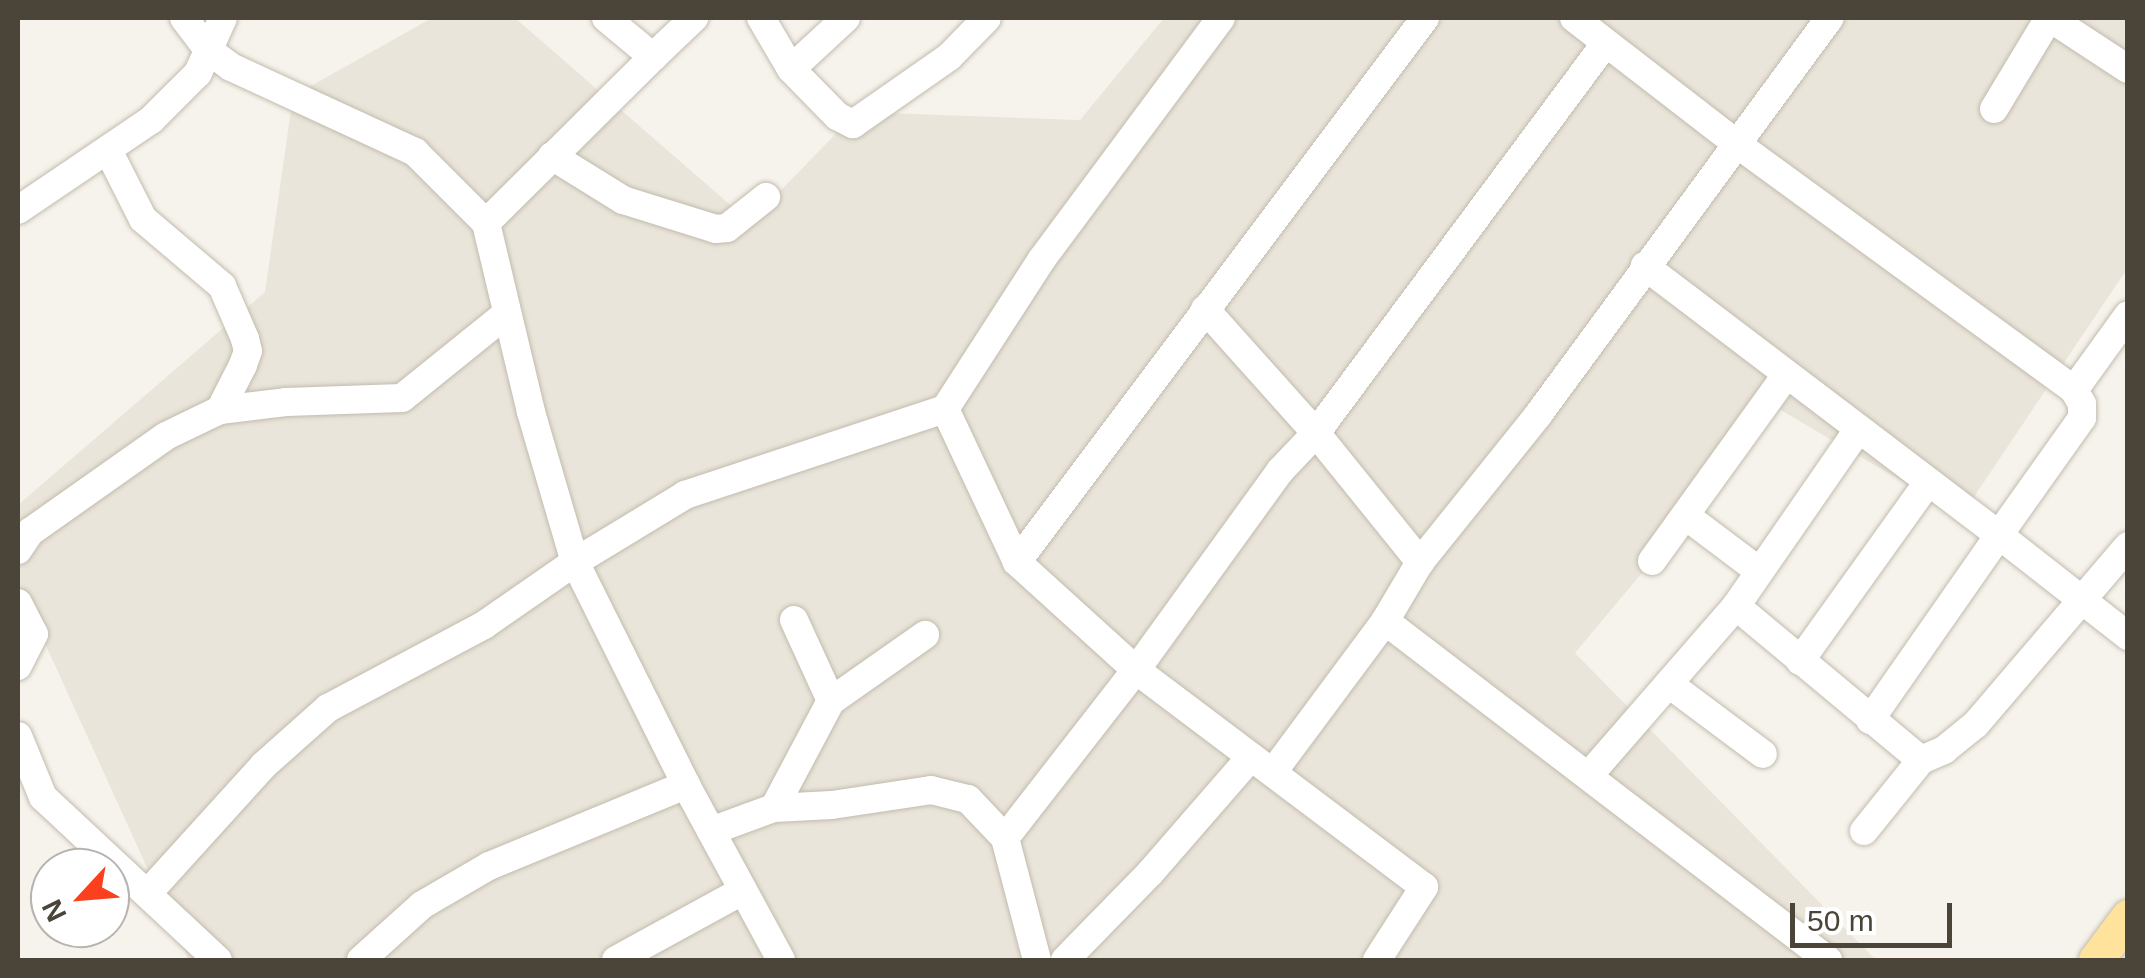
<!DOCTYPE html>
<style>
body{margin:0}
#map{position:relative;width:2145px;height:978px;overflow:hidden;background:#f6f3ec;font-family:Helvetica,sans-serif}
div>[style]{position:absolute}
.residential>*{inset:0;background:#eae5da}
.roads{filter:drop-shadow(0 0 2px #c2bbae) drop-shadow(0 0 2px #c2bbae)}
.minor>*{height:28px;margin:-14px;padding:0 14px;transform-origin:14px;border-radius:14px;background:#fff}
.major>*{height:35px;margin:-17.5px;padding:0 17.5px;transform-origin:17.5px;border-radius:17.5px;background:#ffe39c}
span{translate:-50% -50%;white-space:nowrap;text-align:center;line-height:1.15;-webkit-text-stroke:10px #fff;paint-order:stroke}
.frame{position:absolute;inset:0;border:20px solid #4b4439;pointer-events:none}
.north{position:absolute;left:30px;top:848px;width:100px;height:100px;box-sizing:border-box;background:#fff;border:2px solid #b7b4b0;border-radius:50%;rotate:244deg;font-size:28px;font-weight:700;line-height:40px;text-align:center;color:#4b4439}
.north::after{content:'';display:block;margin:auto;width:35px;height:45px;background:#fc3f1d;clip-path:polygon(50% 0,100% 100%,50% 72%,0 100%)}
.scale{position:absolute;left:1790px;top:903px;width:162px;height:45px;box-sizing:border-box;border:5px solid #4b4439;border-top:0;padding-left:12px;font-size:30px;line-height:35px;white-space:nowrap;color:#4b4439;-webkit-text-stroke:8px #fff;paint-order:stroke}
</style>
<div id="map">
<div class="residential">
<i style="clip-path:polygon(432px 18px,515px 18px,750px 222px,857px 112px,1080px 120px,1164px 18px,2127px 18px,2127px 269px,1961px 516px,1779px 409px,1575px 653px,1876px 960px,189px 960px,18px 584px,18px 505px,265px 292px,293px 96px)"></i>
</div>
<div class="roads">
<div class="minor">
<i style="left:184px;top:18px;width:39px;rotate:53deg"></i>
<i style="left:207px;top:49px;width:30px;rotate:37deg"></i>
<i style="left:231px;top:67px;width:203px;rotate:24.8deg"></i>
<i style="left:415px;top:152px;width:100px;rotate:45deg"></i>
<i style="left:606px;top:18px;width:61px;rotate:39.7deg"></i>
<i style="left:653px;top:57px;width:235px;rotate:135.2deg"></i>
<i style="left:486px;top:223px;width:194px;rotate:76.6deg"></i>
<i style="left:531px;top:412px;width:156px;rotate:73.7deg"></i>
<i style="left:575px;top:562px;width:249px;rotate:63.5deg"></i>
<i style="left:686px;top:785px;width:199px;rotate:61.5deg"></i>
<i style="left:761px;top:18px;width:59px;rotate:59.5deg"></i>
<i style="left:791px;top:69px;width:66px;rotate:45.6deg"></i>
<i style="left:837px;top:116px;width:18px;rotate:27deg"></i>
<i style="left:853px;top:124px;width:117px;rotate:-34.9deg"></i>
<i style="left:949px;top:57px;width:54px;rotate:-45.7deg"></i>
<i style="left:1574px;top:18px;width:206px;rotate:37.7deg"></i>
<i style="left:1737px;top:144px;width:417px;rotate:36.1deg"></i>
<i style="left:2074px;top:390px;width:16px;rotate:60deg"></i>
<i style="left:2082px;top:404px;width:14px;rotate:90deg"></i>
<i style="left:2082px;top:418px;width:143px;rotate:125.4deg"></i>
<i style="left:1999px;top:535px;width:445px;rotate:-142.8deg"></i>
<i style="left:2050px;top:18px;width:93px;rotate:33.2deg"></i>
<i style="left:653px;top:57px;width:57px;rotate:-43.6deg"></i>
<i style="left:791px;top:69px;width:75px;rotate:-42.8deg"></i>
<i style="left:1994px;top:109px;width:106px;rotate:-58.9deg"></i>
<i style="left:109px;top:152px;width:75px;rotate:63.1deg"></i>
<i style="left:143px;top:219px;width:104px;rotate:40.3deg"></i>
<i style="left:222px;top:286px;width:58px;rotate:66.5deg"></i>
<i style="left:245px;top:339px;width:12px;rotate:76deg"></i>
<i style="left:248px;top:351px;width:15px;rotate:110deg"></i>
<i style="left:243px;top:365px;width:51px;rotate:117.1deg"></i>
<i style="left:552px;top:156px;width:84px;rotate:31.8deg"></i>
<i style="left:623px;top:200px;width:97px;rotate:17.3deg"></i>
<i style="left:716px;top:229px;width:11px;rotate:-5deg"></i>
<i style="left:727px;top:228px;width:50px;rotate:-38.5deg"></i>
<i style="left:18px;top:210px;width:161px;rotate:-34.1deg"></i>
<i style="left:151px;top:120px;width:66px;rotate:-45deg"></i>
<i style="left:198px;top:73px;width:60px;rotate:-65.6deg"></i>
<i style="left:1205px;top:309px;width:166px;rotate:48.2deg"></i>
<i style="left:1316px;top:433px;width:166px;rotate:51.1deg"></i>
<i style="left:2074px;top:390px;width:92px;rotate:-54.2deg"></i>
<i style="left:1686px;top:516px;width:91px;rotate:37deg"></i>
<i style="left:18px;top:550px;width:22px;rotate:-56deg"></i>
<i style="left:30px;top:532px;width:166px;rotate:-35.2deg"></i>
<i style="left:166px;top:436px;width:60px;rotate:-25.7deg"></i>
<i style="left:220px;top:410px;width:66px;rotate:-6.9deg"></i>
<i style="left:286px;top:402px;width:116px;rotate:-2deg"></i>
<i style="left:402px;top:398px;width:134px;rotate:-38.9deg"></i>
<i style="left:1652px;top:561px;width:229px;rotate:-54.2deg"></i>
<i style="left:1017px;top:562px;width:169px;rotate:-115.2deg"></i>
<i style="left:945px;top:409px;width:179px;rotate:-57.1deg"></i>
<i style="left:1042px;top:259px;width:300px;rotate:-53.4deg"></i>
<i style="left:18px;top:603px;width:35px;rotate:63deg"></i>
<i style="left:34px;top:634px;width:36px;rotate:117deg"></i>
<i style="left:1736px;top:606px;width:241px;rotate:39.8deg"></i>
<i style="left:1921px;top:760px;width:25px;rotate:-23deg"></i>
<i style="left:1944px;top:750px;width:41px;rotate:-39.1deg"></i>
<i style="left:1976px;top:724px;width:234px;rotate:-49.5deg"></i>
<i style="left:794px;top:620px;width:89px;rotate:65.4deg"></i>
<i style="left:1385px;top:621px;width:558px;rotate:37.42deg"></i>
<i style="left:1800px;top:661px;width:220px;rotate:-54.4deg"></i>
<i style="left:1669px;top:684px;width:117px;rotate:36.7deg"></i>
<i style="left:1870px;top:720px;width:226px;rotate:-55.1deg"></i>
<i style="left:1999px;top:535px;width:164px;rotate:38.1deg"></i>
<i style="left:18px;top:736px;width:66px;rotate:67.7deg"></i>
<i style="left:43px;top:797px;width:239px;rotate:43deg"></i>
<i style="left:1273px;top:772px;width:188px;rotate:-53.4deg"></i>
<i style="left:1385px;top:621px;width:69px;rotate:-59.3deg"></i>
<i style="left:1420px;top:562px;width:189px;rotate:-51.2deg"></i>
<i style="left:1538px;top:415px;width:493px;rotate:-53.7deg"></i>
<i style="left:1590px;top:774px;width:223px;rotate:-49deg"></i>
<i style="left:1736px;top:606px;width:214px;rotate:-55.3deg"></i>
<i style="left:774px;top:808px;width:121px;rotate:-62deg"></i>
<i style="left:831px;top:701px;width:115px;rotate:-35.1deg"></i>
<i style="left:711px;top:831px;width:67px;rotate:-20.1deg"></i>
<i style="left:774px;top:808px;width:58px;rotate:-3deg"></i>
<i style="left:832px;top:805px;width:100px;rotate:-8.6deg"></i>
<i style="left:931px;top:790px;width:38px;rotate:14deg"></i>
<i style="left:968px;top:799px;width:54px;rotate:46.5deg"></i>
<i style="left:1864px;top:831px;width:91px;rotate:-51.2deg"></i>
<i style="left:147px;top:894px;width:174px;rotate:-47.8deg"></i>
<i style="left:264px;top:765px;width:86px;rotate:-41.7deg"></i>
<i style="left:328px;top:708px;width:177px;rotate:-28deg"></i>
<i style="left:484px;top:625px;width:111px;rotate:-34.7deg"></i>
<i style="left:575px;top:562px;width:129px;rotate:-31.3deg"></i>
<i style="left:685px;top:495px;width:274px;rotate:-18.3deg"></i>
<i style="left:361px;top:960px;width:82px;rotate:-42deg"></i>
<i style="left:422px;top:905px;width:78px;rotate:-30.2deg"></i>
<i style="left:489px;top:866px;width:213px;rotate:-22.4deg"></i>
<i style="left:616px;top:960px;width:144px;rotate:-28.7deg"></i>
<i style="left:1037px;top:960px;width:126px;rotate:-104.7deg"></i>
<i style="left:1005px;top:838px;width:213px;rotate:-52.1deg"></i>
<i style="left:1136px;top:670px;width:246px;rotate:-54.1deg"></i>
<i style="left:1280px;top:471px;width:52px;rotate:-46.5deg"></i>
<i style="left:1316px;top:433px;width:486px;rotate:-53.4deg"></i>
<i style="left:1065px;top:960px;width:122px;rotate:-45.7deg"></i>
<i style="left:1150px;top:873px;width:154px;rotate:-49deg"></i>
<i style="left:1377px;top:960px;width:87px;rotate:-57.2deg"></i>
<i style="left:1424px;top:887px;width:361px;rotate:-143deg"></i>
<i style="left:1136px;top:670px;width:161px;rotate:-137.8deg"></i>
<i style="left:1017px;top:562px;width:680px;rotate:-53.13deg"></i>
</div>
<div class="major">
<i style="left:2096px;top:960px;width:54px;rotate:-53.3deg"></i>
</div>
</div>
<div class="frame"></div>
<div class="north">N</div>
<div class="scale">50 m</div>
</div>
